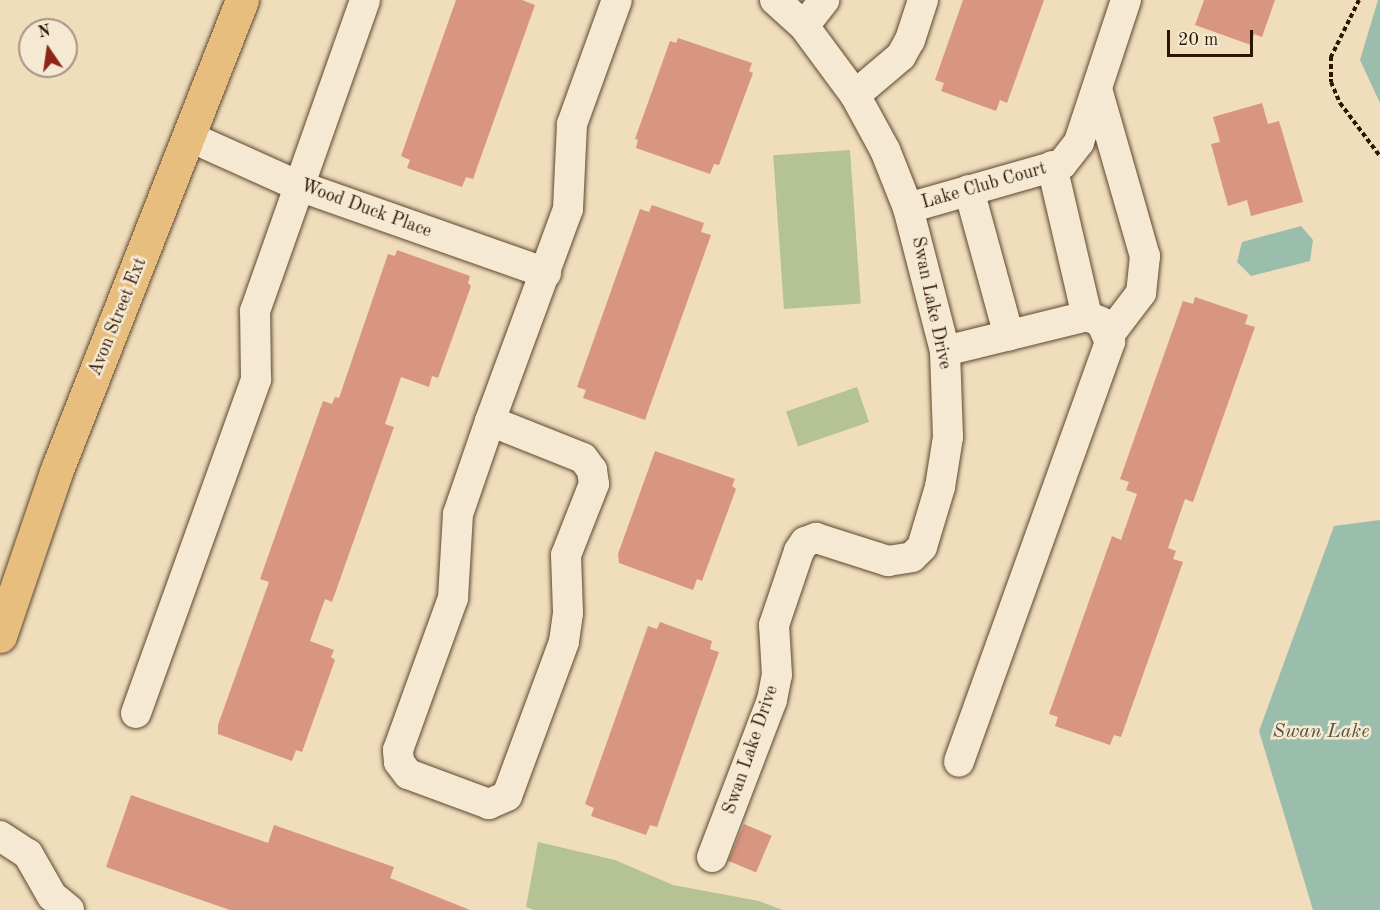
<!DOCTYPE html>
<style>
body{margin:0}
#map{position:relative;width:1380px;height:910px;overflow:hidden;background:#f0ddbc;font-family:"Old Standard TT",serif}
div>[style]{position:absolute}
.green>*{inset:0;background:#b5c294;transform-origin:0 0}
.water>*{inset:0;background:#9bbdab}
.building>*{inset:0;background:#d89580;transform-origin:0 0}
.path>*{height:4px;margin-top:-2px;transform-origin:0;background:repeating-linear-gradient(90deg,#2d1600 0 4.5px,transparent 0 7.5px)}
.roads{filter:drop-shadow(0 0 2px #5e482f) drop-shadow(0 0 2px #5e482f)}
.minor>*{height:30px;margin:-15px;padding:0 15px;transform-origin:15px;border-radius:15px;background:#f5e9d3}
.major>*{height:33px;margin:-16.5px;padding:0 16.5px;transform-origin:16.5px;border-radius:16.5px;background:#e8be7e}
span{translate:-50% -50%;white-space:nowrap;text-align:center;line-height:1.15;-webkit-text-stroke:5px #f5e9d3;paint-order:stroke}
.street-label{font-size:18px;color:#2d1600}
.water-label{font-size:20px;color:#54503c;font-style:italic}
.north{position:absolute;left:18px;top:18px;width:60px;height:60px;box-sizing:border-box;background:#f5e9d3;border:2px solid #a5957f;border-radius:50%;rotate:347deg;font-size:16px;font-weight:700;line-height:24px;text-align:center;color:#2d1600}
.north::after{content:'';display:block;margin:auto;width:21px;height:27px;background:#8f2418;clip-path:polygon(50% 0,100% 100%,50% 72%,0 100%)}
.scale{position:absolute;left:1167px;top:30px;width:86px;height:27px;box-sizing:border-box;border:3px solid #2d1600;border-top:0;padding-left:8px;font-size:18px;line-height:21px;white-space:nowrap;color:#2d1600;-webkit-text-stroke:4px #f5e9d3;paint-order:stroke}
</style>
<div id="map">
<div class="green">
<i style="left:850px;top:150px;width:154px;height:77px;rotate:86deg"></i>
<i style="left:857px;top:387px;width:37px;height:75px;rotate:71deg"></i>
<i style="clip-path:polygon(538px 842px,615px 860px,673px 885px,759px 901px,783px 910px,534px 910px,526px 907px)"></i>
</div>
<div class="water">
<i style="clip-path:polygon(1378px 0,1380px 0,1380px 103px,1360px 60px)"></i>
<i style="clip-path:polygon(1301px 226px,1313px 240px,1310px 261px,1251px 276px,1237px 262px,1242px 242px)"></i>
<i style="clip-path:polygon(1380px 520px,1380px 910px,1313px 910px,1259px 731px,1334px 526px)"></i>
</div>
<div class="building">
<i style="clip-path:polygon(456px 0,522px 0,535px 5px,473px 179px,466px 177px,462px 187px,407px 168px,410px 160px,401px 156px)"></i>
<i style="clip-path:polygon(963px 0,1044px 0,1007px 103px,1000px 100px,996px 111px,941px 91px,944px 83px,935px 80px)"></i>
<i style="clip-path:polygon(1204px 0,1275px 0,1262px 37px,1254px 34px,1251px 45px,1195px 25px)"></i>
<i style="clip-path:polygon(678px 38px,752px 63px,749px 71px,753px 73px,719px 165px,714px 164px,710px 174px,636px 148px,638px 140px,635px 139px,670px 41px,676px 43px)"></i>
<i style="clip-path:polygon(1262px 103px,1268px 124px,1279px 121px,1303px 202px,1251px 216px,1247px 200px,1228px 206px,1211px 144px,1220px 142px,1213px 117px)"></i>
<i style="clip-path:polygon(652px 205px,704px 223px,701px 232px,711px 235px,645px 420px,583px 398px,586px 390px,577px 387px,640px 209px,649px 212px)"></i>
<i style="clip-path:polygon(397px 250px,470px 276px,468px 283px,471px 286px,438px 378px,432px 376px,429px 387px,401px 377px,385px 424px,394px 427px,332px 602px,325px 599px,310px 641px,334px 650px,331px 657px,335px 660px,302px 752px,296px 750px,292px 761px,218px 734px,218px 725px,269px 582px,260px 579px,323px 401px,332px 404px,335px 397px,339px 398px,388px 254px,395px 256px)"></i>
<i style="clip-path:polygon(1195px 297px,1248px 315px,1245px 324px,1255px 327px,1193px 502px,1185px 499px,1168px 548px,1176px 551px,1173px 559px,1183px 562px,1121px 737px,1114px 735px,1110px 745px,1055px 726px,1058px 717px,1049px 714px,1112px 536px,1121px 540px,1137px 494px,1126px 490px,1129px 482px,1120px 479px,1183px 301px,1193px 304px)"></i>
<i style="clip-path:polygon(655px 451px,735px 479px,732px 486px,736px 489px,702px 581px,697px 579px,693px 590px,619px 563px,618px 554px)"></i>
<i style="clip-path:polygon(660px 622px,712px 641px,710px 649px,719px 652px,657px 827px,650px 825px,646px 835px,591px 816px,594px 808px,585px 804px,648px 626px,657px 629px)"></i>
<i style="clip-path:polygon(131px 795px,268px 843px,274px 825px,394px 867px,390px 878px,470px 910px,230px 910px,106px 867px)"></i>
<i style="left:744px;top:824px;width:30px;height:40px;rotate:23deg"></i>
</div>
<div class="path">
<i style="left:1359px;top:0;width:64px;rotate:116.2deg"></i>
<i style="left:1331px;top:57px;width:25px;rotate:90deg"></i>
<i style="left:1331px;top:82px;width:23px;rotate:67deg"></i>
<i style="left:1340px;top:103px;width:66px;rotate:53deg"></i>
</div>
<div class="roads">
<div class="minor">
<i style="left:804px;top:26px;width:33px;rotate:-52deg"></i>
<i style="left:1097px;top:89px;width:174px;rotate:74deg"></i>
<i style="left:1145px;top:256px;width:37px;rotate:96deg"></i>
<i style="left:1141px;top:293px;width:53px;rotate:127.3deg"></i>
<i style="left:855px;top:95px;width:60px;rotate:-40.3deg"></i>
<i style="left:901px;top:56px;width:18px;rotate:-61deg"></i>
<i style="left:910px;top:40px;width:42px;rotate:-72deg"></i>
<i style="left:190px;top:137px;width:120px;rotate:24.2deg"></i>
<i style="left:299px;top:186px;width:262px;rotate:19.4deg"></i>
<i style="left:1052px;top:166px;width:154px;rotate:76.9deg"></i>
<i style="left:969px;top:190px;width:151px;rotate:74.7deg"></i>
<i style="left:908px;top:208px;width:160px;rotate:-15.9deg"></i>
<i style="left:1062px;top:164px;width:28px;rotate:-52deg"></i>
<i style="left:1079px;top:142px;width:150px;rotate:-71.7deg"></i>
<i style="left:945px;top:351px;width:146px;rotate:-13.8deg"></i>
<i style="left:1087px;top:316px;width:15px;rotate:23deg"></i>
<i style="left:1101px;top:322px;width:22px;rotate:66deg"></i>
<i style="left:1110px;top:342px;width:446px;rotate:109.8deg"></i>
<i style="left:490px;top:421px;width:100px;rotate:21.7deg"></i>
<i style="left:583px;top:458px;width:15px;rotate:53deg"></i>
<i style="left:592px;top:470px;width:14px;rotate:82deg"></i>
<i style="left:594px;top:484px;width:76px;rotate:111.5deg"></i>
<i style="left:566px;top:555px;width:58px;rotate:88deg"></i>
<i style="left:568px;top:613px;width:29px;rotate:98deg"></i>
<i style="left:564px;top:642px;width:164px;rotate:110.3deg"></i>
<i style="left:507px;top:796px;width:20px;rotate:156deg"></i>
<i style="left:489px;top:804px;width:86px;rotate:-159.7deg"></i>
<i style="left:408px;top:774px;width:15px;rotate:-127deg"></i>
<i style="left:399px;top:762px;width:12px;rotate:-95deg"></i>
<i style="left:398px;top:750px;width:162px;rotate:-70.1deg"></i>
<i style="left:453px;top:598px;width:84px;rotate:-86.6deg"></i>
<i style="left:458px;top:514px;width:98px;rotate:-71deg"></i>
<i style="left:490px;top:421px;width:226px;rotate:-69.8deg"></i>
<i style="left:568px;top:209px;width:85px;rotate:-87.3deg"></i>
<i style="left:572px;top:124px;width:132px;rotate:-70.1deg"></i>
<i style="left:136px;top:713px;width:355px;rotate:-70.2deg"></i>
<i style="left:256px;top:379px;width:68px;rotate:-90.8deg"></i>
<i style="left:255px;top:311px;width:330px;rotate:-70.5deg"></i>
<i style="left:0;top:836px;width:33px;rotate:33deg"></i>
<i style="left:28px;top:854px;width:48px;rotate:60.3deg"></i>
<i style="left:52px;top:896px;width:22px;rotate:39deg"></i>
<i style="left:712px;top:857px;width:168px;rotate:-69.1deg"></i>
<i style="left:772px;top:700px;width:25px;rotate:-79deg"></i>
<i style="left:777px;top:675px;width:50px;rotate:-93.4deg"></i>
<i style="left:774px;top:625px;width:78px;rotate:-71.3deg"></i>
<i style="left:799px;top:551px;width:11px;rotate:-56deg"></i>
<i style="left:805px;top:542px;width:12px;rotate:-20deg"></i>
<i style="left:816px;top:538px;width:76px;rotate:17.7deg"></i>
<i style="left:888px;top:561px;width:24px;rotate:-9deg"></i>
<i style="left:912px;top:557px;width:14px;rotate:-45deg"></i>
<i style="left:922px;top:547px;width:63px;rotate:-73.3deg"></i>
<i style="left:940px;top:487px;width:51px;rotate:-80.9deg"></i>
<i style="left:948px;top:437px;width:86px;rotate:-92deg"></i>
<i style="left:945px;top:351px;width:148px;rotate:-104.5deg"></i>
<i style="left:908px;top:208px;width:62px;rotate:-111.6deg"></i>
<i style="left:885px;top:150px;width:63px;rotate:-118.6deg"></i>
<i style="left:855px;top:95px;width:86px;rotate:-126.5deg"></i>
<i style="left:804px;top:26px;width:39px;rotate:-138deg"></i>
</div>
<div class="major">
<i style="left:0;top:636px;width:173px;rotate:-71.1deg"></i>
<i style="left:56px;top:472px;width:507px;rotate:-68.49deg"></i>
</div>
</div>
<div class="street-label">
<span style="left:984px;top:186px;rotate:-16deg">Lake Club Court</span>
<span style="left:366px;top:209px;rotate:20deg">Wood Duck Place</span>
<span style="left:931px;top:303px;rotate:78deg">Swan Lake Drive</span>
<span style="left:118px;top:317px;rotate:-68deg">Avon Street Ext</span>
<span style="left:751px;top:750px;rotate:-71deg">Swan Lake Drive</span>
</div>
<div class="water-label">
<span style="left:1321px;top:732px">Swan Lake</span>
</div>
<div class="north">N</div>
<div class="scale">20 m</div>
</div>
